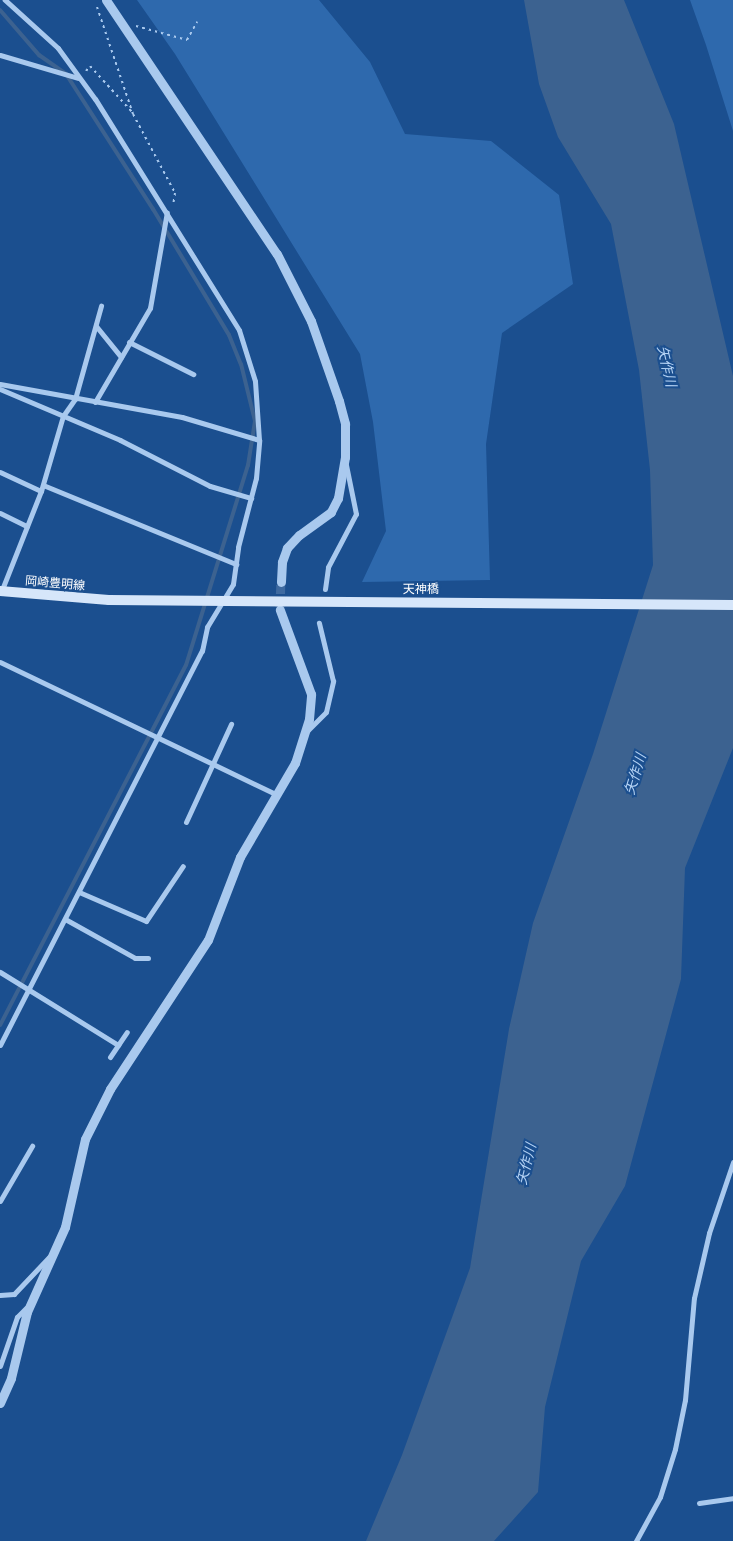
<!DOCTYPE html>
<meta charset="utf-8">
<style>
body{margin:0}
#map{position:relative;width:733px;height:1541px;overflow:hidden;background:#1b4f8f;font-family:"Roboto Condensed","Noto Sans JP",sans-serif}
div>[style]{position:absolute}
.green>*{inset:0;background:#2e69ad}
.water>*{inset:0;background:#3c6290}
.stream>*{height:4px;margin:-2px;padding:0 2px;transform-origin:2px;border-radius:2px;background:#3c6290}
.tertiary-tunnel>*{height:9px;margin-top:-4.5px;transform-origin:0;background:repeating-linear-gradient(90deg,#3d69a0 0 9px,transparent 0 13.5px)}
.path>*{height:2px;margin-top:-1px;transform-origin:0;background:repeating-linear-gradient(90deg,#a9c9ee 0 2.5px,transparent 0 6.5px)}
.minor>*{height:5px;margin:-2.5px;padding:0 2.5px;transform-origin:2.5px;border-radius:2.5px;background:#a9c9ee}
.tertiary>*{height:9px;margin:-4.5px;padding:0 4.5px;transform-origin:4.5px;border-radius:4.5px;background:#a9c9ee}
.secondary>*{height:10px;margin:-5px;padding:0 5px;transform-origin:5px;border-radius:5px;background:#d6e6fa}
.secondary-bridge>*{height:10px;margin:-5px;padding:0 5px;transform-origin:5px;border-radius:5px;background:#d6e6fa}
span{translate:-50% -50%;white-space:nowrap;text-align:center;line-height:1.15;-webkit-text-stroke:4px #1b4f8f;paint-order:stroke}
.street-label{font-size:12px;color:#fff}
.water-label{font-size:14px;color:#b5d3f5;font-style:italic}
</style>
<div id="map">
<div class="green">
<i style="clip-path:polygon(137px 0,319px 0,370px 62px,405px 134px,491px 141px,559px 195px,573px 284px,502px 333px,486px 444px,490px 580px,362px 582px,386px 531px,373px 422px,360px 354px,175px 54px)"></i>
<i style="clip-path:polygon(690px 0,733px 0,733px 131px,706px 45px)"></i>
</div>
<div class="water">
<i style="clip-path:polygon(524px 0,624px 0,674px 124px,733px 376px,733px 748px,685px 868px,681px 979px,625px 1186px,581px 1261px,545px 1407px,538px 1492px,494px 1541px,366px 1541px,402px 1455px,470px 1268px,509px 1029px,533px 923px,593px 754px,653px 565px,650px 470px,639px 370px,611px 224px,558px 137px,539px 84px)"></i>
</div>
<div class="stream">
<i style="left:0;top:10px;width:60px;rotate:49.1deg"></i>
<i style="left:39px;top:55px;width:33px;rotate:35deg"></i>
<i style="left:66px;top:74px;width:161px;rotate:57.2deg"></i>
<i style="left:153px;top:209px;width:147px;rotate:58.9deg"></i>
<i style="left:229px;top:335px;width:31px;rotate:68deg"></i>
<i style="left:241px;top:364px;width:59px;rotate:76.2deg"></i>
<i style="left:255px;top:421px;width:45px;rotate:99deg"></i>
<i style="left:248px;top:465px;width:209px;rotate:107.2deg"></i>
<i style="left:186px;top:665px;width:405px;rotate:117.3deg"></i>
</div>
<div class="tertiary-tunnel">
<i style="left:280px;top:607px;width:25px;rotate:-88deg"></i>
</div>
<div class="path">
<i style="left:97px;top:7px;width:113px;rotate:71.4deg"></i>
<i style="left:133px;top:114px;width:89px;rotate:62deg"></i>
<i style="left:175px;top:193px;width:13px;rotate:99deg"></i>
<i style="left:136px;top:26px;width:53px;rotate:15.4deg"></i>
<i style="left:187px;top:40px;width:21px;rotate:-61deg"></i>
<i style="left:86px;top:71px;width:6px;rotate:-51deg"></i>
<i style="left:90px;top:66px;width:62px;rotate:47.6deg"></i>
</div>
<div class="minor">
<i style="left:0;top:55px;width:81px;rotate:16.4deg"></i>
<i style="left:96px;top:326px;width:40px;rotate:51deg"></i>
<i style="left:129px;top:342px;width:72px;rotate:26.6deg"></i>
<i style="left:0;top:384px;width:185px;rotate:10.3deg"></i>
<i style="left:182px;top:417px;width:80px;rotate:16.6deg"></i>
<i style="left:0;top:389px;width:130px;rotate:23deg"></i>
<i style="left:120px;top:440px;width:101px;rotate:27.1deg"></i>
<i style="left:210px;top:486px;width:43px;rotate:16.3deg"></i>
<i style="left:95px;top:402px;width:109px;rotate:-59.7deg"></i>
<i style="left:150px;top:308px;width:97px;rotate:-80deg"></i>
<i style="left:0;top:472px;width:45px;rotate:24.9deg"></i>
<i style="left:43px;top:485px;width:209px;rotate:22.3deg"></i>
<i style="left:0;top:513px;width:30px;rotate:26deg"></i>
<i style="left:325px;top:589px;width:22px;rotate:-82deg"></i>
<i style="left:328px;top:567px;width:60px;rotate:-62.2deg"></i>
<i style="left:356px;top:514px;width:50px;rotate:-101.5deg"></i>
<i style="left:1px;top:592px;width:109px;rotate:-68.4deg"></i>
<i style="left:41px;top:491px;width:78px;rotate:-73.7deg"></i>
<i style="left:63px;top:416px;width:21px;rotate:-55deg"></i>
<i style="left:75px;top:399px;width:97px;rotate:-74.4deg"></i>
<i style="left:0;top:662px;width:306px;rotate:25.6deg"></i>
<i style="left:306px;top:732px;width:28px;rotate:-45deg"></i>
<i style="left:326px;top:712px;width:32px;rotate:-77deg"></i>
<i style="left:333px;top:681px;width:60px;rotate:-103.6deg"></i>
<i style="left:186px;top:822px;width:108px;rotate:-65.3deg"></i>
<i style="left:79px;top:892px;width:73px;rotate:23.4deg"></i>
<i style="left:146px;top:921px;width:66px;rotate:-56.1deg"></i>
<i style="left:65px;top:919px;width:80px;rotate:29.1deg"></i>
<i style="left:135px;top:958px;width:13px"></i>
<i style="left:0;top:972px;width:139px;rotate:31.7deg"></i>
<i style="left:0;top:1045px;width:443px;rotate:-62.9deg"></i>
<i style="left:202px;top:651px;width:25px;rotate:-78deg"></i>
<i style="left:207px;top:627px;width:50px;rotate:-58.8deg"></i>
<i style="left:233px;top:584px;width:37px;rotate:-82deg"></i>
<i style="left:238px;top:547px;width:71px;rotate:-75.4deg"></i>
<i style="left:256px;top:478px;width:38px;rotate:-85deg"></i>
<i style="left:259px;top:440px;width:59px;rotate:-93.9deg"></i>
<i style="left:255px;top:381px;width:53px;rotate:-107.4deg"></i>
<i style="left:239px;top:330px;width:272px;rotate:-121.9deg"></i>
<i style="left:95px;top:99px;width:63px;rotate:-126deg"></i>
<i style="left:58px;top:48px;width:72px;rotate:-137.8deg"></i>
<i style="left:110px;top:1057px;width:30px;rotate:-56deg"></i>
<i style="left:0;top:1201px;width:64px;rotate:-59.8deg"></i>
<i style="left:0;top:1295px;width:14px;rotate:-4deg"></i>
<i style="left:14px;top:1294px;width:51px;rotate:-46.6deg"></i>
<i style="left:0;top:1366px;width:52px;rotate:-70.9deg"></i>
<i style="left:17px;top:1317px;width:13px;rotate:-45deg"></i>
<i style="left:699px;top:1503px;width:34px;rotate:-8deg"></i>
<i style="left:636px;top:1541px;width:50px;rotate:-61.4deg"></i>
<i style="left:660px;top:1497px;width:50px;rotate:-72.6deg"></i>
<i style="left:675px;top:1449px;width:50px;rotate:-78.5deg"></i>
<i style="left:685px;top:1400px;width:102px;rotate:-85deg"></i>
<i style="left:694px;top:1298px;width:67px;rotate:-77deg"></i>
<i style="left:709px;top:1233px;width:75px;rotate:-71.3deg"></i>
</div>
<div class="tertiary">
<i style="left:106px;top:0;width:306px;rotate:56.1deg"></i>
<i style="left:277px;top:254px;width:75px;rotate:63.1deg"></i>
<i style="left:311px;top:321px;width:85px;rotate:70.7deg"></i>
<i style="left:339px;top:401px;width:24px;rotate:75deg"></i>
<i style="left:345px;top:424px;width:33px;rotate:90deg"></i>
<i style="left:345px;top:457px;width:42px;rotate:99.7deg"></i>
<i style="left:338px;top:498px;width:16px;rotate:117deg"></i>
<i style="left:331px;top:512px;width:39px;rotate:144deg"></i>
<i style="left:299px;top:535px;width:18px;rotate:133deg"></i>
<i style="left:287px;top:548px;width:15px;rotate:110deg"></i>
<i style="left:282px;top:562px;width:20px;rotate:93deg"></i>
<i style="left:0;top:1403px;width:27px;rotate:-66deg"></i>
<i style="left:11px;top:1378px;width:68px;rotate:-76.4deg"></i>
<i style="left:27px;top:1312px;width:93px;rotate:-65.9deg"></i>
<i style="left:65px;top:1227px;width:90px;rotate:-77.2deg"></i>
<i style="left:85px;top:1139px;width:56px;rotate:-63.4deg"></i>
<i style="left:110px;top:1089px;width:178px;rotate:-56.7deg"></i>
<i style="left:208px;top:940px;width:89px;rotate:-68.9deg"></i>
<i style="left:240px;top:857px;width:109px;rotate:-59.7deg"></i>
<i style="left:295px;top:763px;width:46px;rotate:-72.3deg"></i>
<i style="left:309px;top:719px;width:25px;rotate:-85deg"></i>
<i style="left:311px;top:694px;width:90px;rotate:-110.3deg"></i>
</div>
<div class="secondary">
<i style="left:0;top:591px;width:109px;rotate:4.7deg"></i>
</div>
<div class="secondary-bridge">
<i style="left:109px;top:600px;width:624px;rotate:0.46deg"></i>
</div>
<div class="street-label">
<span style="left:55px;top:584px;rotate:5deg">岡崎豊明線</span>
<span style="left:421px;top:590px">天神橋</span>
</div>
<div class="water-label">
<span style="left:667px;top:366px;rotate:77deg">矢作川</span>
<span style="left:635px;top:774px;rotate:-73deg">矢作川</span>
<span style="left:526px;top:1164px;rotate:-76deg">矢作川</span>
</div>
</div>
